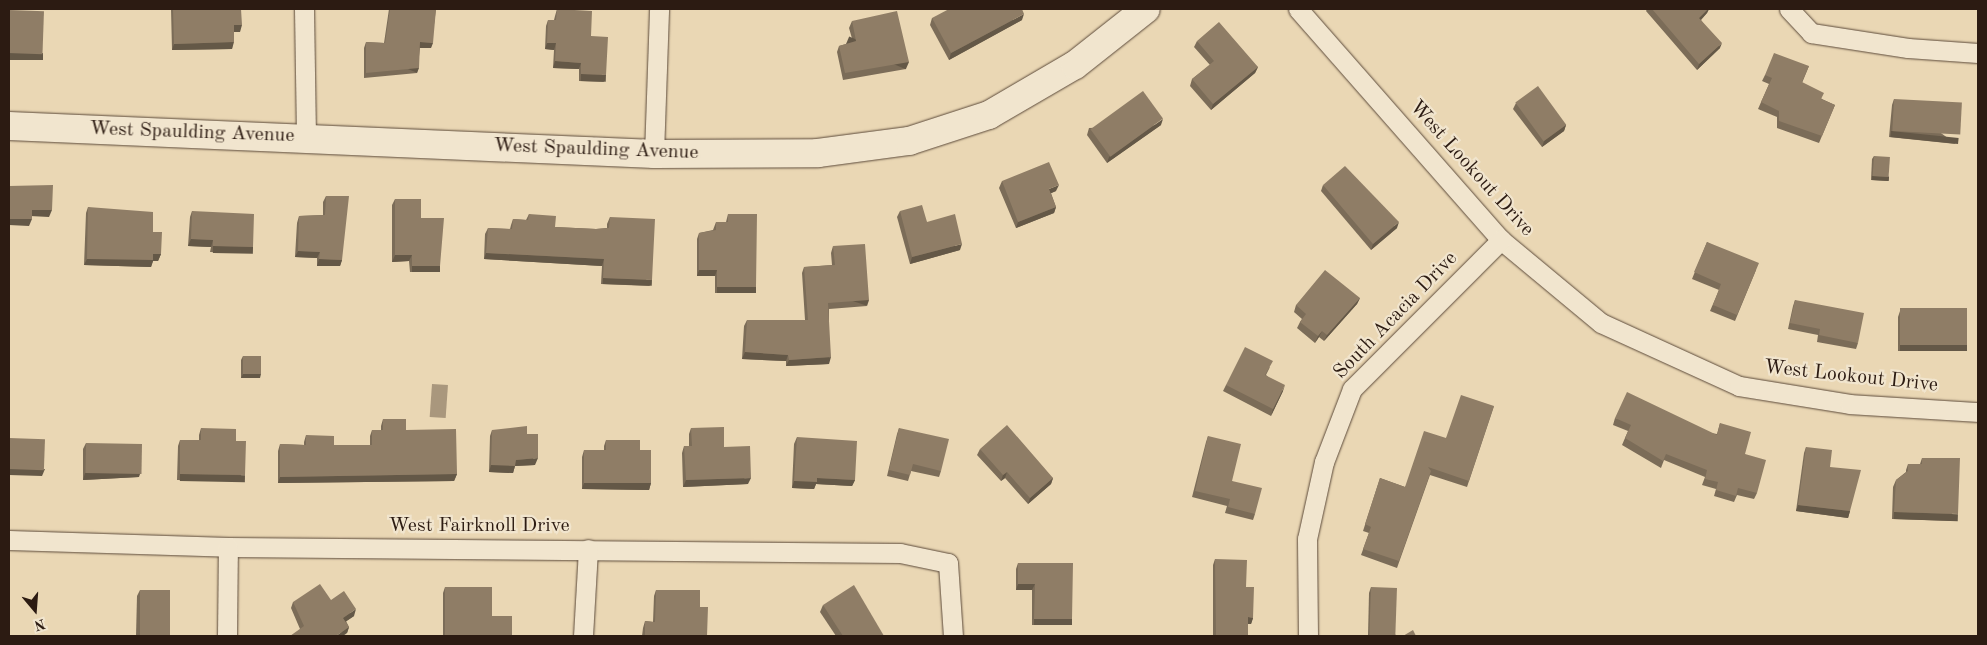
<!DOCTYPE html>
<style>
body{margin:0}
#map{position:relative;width:1987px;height:645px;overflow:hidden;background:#ead7b4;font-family:"Old Standard TT",serif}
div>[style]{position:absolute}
.water>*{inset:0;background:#a9977d;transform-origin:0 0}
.roads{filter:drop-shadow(0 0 1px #5c4a3a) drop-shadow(0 0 1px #5c4a3a)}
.street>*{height:19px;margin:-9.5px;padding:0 9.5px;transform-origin:9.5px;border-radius:9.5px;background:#f1e5ce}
.secondary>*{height:28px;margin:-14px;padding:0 14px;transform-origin:14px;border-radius:14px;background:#f1e5ce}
.wall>*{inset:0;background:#7b6c58}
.shaded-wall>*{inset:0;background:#645847;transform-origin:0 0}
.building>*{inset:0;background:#8f7d66;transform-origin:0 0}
span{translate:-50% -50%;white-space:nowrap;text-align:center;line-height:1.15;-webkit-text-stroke:4.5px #f1e5ce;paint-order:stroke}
.street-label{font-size:20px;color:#2c1b12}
.frame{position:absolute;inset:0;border:10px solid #2c1b12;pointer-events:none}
.north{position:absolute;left:10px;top:585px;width:50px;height:50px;-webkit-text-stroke:4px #f1e5ce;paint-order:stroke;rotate:162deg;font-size:14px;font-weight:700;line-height:20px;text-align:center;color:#2c1b12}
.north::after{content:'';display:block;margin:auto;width:18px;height:22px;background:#2c1b12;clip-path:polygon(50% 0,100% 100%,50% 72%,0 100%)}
</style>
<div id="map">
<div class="water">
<i style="left:432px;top:384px;width:16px;height:33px;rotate:4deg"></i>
</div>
<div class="roads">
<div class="street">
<i style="left:304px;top:9px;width:128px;rotate:89.1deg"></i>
<i style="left:1298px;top:9px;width:308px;rotate:48.7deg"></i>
<i style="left:1501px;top:240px;width:130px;rotate:39.7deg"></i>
<i style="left:1601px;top:323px;width:152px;rotate:24.5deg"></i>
<i style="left:1739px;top:386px;width:112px;rotate:9.2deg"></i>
<i style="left:1850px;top:404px;width:128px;rotate:3.6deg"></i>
<i style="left:1789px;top:9px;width:33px;rotate:47deg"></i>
<i style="left:1811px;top:33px;width:98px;rotate:8.8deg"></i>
<i style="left:1908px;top:48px;width:70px;rotate:4.1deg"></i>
<i style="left:654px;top:154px;width:145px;rotate:-88deg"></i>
<i style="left:9px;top:540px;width:219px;rotate:1.8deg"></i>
<i style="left:228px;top:547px;width:672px;rotate:0.51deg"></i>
<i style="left:900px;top:553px;width:49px;rotate:11.8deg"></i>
<i style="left:948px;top:563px;width:73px;rotate:86.1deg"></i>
<i style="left:227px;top:636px;width:89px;rotate:-89.4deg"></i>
<i style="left:583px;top:636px;width:87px;rotate:-86.7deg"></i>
<i style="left:1308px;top:636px;width:97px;rotate:-90.6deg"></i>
<i style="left:1307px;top:539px;width:79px;rotate:-77.6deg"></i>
<i style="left:1324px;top:462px;width:78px;rotate:-69deg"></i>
<i style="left:1352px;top:389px;width:211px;rotate:-45deg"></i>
</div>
<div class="secondary">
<i style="left:9px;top:126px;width:646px;rotate:2.49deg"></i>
<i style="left:654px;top:154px;width:164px;rotate:-0.3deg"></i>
<i style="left:818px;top:153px;width:92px;rotate:-7.5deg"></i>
<i style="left:909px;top:141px;width:84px;rotate:-18deg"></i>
<i style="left:989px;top:115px;width:99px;rotate:-30.2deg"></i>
<i style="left:1075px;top:65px;width:90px;rotate:-38.3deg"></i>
</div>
</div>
<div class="wall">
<i style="clip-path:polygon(171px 9px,241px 9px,240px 32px,234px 32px,232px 49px,172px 50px)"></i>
<i style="clip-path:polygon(389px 9px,436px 9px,431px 48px,420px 48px,417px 73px,364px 78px,364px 48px,366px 42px,384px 43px)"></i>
<i style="clip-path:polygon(557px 9px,591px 36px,604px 82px,579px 81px,579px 69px,553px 68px,554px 50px,545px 49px,546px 26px,548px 20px,554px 20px,555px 16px)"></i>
<i style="clip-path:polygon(1647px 9px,1709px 9px,1707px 13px,1701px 20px,1720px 48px,1697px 70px,1646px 11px)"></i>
<i style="clip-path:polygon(932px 18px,1022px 20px,949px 60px,930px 25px)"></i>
<i style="clip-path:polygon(852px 21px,906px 69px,843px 80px,837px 52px,839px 46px,853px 42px,849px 28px)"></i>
<i style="clip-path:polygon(1197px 41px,1258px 67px,1255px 73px,1211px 110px,1190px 86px,1192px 79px,1210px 65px,1194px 47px)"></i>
<i style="clip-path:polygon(1809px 66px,1802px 83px,1822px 99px,1835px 105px,1819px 143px,1777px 128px,1777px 117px,1758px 109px,1769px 84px,1762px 81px,1765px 75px)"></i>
<i style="clip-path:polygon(1894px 99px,1956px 144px,1889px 137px,1892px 105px)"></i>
<i style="clip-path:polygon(1516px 103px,1566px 125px,1564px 131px,1542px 147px,1513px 109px)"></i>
<i style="clip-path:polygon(1161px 125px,1107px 163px,1087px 135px,1089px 128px)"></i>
<i style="clip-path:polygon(1874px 156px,1889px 177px,1888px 181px,1871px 180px,1872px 159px)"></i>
<i style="clip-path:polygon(1002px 181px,1056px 191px,1051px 193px,1056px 207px,1054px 213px,1016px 228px,999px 188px)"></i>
<i style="clip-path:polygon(1323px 185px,1397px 228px,1371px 250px,1321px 191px)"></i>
<i style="clip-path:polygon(326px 196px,342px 260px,340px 266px,317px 266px,317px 258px,295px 257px,297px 223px,299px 216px,323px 215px,323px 202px)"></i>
<i style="clip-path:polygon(395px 199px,421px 218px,440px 266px,438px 272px,410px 272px,409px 261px,392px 262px,392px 205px)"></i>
<i style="clip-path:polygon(88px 207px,153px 232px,161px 254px,158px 261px,153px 261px,151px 267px,84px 265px,86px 213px)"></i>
<i style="clip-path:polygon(192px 211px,253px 247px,251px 253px,210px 252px,211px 247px,188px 246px,190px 217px)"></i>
<i style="clip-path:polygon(900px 211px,927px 222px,960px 250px,910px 264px,897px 217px)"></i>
<i style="clip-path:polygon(529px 214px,555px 227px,596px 229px,607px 228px,607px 224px,610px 217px,650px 286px,601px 284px,602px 266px,484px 259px,485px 234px,488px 228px,510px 229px,511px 225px,513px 219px,526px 220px)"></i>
<i style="clip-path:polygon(728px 214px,754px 293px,715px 293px,715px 276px,697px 276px,697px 239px,699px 233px,713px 230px,716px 222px,726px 222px)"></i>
<i style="clip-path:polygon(1707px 242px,1756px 270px,1735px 321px,1710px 311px,1719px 290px,1692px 279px)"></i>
<i style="clip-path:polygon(833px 246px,867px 306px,829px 309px,829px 364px,786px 366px,786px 361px,742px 359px,744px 326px,747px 320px,805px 320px,802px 273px,804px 267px,832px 265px,831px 253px)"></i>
<i style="clip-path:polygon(1360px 298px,1357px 304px,1324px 341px,1319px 337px,1315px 343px,1297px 328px,1300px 322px,1302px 319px,1294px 312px,1296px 305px)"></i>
<i style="clip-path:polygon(1795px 300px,1858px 343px,1856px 349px,1817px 342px,1818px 335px,1788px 329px,1793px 306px)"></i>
<i style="clip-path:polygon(1900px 311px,1965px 351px,1898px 351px,1898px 317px)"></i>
<i style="clip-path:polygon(243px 356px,260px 378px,241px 378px,241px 360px)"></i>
<i style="clip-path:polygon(1270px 367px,1266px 375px,1283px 391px,1271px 416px,1223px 391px,1226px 385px)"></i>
<i style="clip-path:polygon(1494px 406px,1467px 487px,1430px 475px,1397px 568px,1361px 555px,1369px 533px,1363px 531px,1380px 478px,1405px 487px,1446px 438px)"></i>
<i style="clip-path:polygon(1615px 418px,1717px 434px,1720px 423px,1745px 454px,1757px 493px,1754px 499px,1737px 495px,1734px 502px,1714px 496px,1716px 489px,1702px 485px,1705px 477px,1664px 460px,1661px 468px,1622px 445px,1628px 431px,1613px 425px)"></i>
<i style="clip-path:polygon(383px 419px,406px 430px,457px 474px,454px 481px,278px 483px,278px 451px,280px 444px,304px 445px,304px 442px,306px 435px,334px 445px,370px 445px,370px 436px,372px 430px,381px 430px,381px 426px)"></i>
<i style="clip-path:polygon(201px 428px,236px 441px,242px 481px,177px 480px,178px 446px,180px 440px,199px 440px,199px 435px)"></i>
<i style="clip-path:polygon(691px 428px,724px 447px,748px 484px,683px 487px,682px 453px,684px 446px,689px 446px,689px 434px)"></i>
<i style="clip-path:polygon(899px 428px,941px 471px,939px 477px,911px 471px,908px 481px,887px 476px,897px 434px)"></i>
<i style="clip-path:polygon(492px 430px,527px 434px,535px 465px,515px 466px,513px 473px,489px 472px,490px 436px)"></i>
<i style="clip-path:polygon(1208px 436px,1232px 481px,1255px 514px,1253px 520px,1225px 513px,1227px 506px,1192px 497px,1206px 442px)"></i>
<i style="clip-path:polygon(797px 437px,855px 480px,852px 486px,816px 484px,814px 489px,792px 488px,794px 444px)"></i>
<i style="clip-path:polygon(606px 440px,640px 450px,651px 483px,649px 490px,582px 489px,582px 457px,584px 450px,604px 450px,604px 446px)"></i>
<i style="clip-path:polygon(86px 443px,139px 477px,83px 480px,83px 449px)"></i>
<i style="clip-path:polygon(1806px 447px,1830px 467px,1850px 511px,1848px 518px,1796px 511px,1804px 453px)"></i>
<i style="clip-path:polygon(980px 449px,1053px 478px,1051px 484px,1028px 504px,1005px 478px,1001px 481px,977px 455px)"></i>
<i style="clip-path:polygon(1922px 458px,1956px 521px,1892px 519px,1893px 487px,1896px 480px,1906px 472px,1906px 470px,1908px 464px,1920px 464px)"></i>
<i style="clip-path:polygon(1215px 559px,1246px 587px,1253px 618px,1251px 624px,1248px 624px,1248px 636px,1213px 636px,1213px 565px)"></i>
<i style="clip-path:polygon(1018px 563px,1072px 619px,1070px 625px,1032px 625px,1032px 590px,1016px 590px,1016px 569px)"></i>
<i style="clip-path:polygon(445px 587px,492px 616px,512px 636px,443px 636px,443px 593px)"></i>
<i style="clip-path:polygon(1371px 587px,1396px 636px,1368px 636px,1369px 593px)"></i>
<i style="clip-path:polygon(140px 590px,166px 636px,136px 636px,137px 596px)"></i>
<i style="clip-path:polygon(656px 590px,700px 607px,707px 636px,642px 636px,643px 628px,645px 621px,653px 622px,654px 596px)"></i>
<i style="clip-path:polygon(331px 600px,354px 616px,346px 621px,349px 627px,347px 633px,300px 629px,291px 608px,293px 602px)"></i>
<i style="clip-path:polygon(823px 605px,884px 636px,836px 636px,820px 612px)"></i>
</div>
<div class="shaded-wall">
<i style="clip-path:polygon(1708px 9px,1709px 9px,1707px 13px,1697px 24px,1699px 18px)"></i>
<i style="clip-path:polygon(1024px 14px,1022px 20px,949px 60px,951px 53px)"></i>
<i style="clip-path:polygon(234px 25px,242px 25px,240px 32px,232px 32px)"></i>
<i style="clip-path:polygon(234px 42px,232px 49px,172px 50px,174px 44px)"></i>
<i style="clip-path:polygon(420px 42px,433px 43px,431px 48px,418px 48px)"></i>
<i style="clip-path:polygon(547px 43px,556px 43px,554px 50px,545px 49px)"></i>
<i style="clip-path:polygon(1722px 43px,1720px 48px,1697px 70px,1699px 64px)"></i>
<i style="left:9px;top:53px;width:34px;height:7px"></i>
<i style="clip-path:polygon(555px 61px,581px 63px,579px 69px,553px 68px)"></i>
<i style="left:909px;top:62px;width:8px;height:65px;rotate:113deg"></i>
<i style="clip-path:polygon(1258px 67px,1255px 73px,1211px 110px,1213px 104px)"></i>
<i style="left:419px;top:68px;width:5px;height:53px;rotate:112deg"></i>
<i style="left:581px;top:74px;width:25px;height:7px;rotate:2deg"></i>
<i style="clip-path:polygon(1163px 119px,1161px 125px,1107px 163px,1109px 157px)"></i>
<i style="clip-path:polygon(1566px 125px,1564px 131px,1542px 147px,1544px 141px)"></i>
<i style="left:1891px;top:131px;width:68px;height:6px;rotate:6deg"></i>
<i style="left:1872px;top:176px;width:17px;height:4px;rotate:3deg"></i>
<i style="clip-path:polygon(1059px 185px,1056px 191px,1047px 195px,1049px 189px)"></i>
<i style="clip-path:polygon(1056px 207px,1054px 213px,1016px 228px,1018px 222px)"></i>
<i style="clip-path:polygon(32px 210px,52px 210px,49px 217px,30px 216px)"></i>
<i style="clip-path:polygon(9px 219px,32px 219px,29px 226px,9px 225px)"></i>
<i style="clip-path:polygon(1399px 222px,1397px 228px,1371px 250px,1373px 244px)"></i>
<i style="clip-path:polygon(191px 239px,213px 240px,211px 247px,188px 246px)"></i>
<i style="clip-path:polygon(962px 244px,960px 250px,910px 264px,912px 257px)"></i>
<i style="left:213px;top:246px;width:40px;height:7px;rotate:1deg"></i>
<i style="clip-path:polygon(298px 251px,320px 252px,317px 258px,295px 257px)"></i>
<i style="clip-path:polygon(486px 253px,604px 259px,602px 266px,484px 259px)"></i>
<i style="clip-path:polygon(153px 254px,161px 254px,158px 261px,153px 261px,151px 267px,84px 265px,87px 259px)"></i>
<i style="clip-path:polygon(395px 255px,412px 255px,409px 261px,392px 262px)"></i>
<i style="clip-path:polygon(319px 259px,342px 260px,340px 266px,317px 266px)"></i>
<i style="left:412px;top:266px;width:28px;height:6px"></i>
<i style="clip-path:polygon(699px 270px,717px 270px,715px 276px,697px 276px)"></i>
<i style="left:603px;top:278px;width:49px;height:6px;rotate:2deg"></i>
<i style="left:717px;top:287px;width:39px;height:6px"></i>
<i style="clip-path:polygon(1360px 298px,1357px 304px,1324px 341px,1327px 335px)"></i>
<i style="left:869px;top:300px;width:6px;height:41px;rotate:108deg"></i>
<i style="clip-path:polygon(1322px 331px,1319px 337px,1315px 343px,1318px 336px)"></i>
<i style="left:1900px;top:345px;width:67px;height:6px"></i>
<i style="clip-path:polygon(745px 352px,788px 355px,786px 361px,742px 359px)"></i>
<i style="clip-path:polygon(831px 357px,829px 364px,786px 366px,789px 360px)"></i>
<i style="clip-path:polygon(243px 374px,261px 374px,260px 378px,241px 378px)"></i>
<i style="clip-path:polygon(1285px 385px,1283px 391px,1271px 416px,1273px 409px)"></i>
<i style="clip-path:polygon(538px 458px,535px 465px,515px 466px,513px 473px,489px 472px,491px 465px,516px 460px)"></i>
<i style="clip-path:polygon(9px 469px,45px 469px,42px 476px,9px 475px)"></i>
<i style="clip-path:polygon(141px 471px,139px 477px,83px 480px,85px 473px)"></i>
<i style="clip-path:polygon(1007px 472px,1005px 478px,1001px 481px,1003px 475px)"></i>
<i style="left:180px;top:474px;width:65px;height:7px;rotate:1deg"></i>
<i style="clip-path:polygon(457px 474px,454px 481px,278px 483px,280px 477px)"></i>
<i style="clip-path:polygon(751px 478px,748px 484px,683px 487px,686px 480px)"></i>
<i style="clip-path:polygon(817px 478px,855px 480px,852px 486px,816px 484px,814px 489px,792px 488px,794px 481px)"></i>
<i style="clip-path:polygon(1053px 478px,1051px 484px,1028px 504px,1030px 498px)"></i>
<i style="clip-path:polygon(584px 483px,651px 483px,649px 490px,582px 489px)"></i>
<i style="clip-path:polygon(1798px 505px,1850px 511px,1848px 518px,1796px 511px)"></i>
<i style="left:1894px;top:512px;width:64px;height:7px;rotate:2deg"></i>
<i style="clip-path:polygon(1018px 584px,1035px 584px,1032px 590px,1016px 590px)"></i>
<i style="clip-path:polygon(356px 609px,354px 616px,341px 625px,343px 618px)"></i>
<i style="clip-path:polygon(1248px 617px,1253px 618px,1251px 624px,1246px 624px)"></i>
<i style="left:1034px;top:619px;width:38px;height:6px"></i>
<i style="clip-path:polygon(349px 627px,347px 633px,343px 636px,336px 636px)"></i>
</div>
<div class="building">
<i style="clip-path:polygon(173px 9px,241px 9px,242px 25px,234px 25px,234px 42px,174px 44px)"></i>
<i style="clip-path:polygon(390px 9px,436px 9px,433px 43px,420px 42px,419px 68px,366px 73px,366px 42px,385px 43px)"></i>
<i style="clip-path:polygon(557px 9px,592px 11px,591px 36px,608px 37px,606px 75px,581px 74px,581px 63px,555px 61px,556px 43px,547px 43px,548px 20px,556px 20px)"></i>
<i style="clip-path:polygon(949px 9px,1022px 9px,1024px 14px,951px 53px,932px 18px)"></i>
<i style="clip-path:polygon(1652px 9px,1708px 9px,1699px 18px,1722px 43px,1699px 64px)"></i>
<i style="left:9px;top:10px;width:35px;height:43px;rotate:2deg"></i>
<i style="clip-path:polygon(897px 11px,909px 62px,845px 73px,839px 46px,856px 41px,852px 21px)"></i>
<i style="clip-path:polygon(1219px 22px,1258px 67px,1213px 104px,1192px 79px,1214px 61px,1197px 41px)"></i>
<i style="clip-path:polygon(1774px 53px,1809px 66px,1802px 82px,1824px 93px,1821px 99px,1835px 105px,1822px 136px,1779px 121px,1779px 111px,1761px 102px,1772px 78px,1765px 75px)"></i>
<i style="left:1538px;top:86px;width:48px;height:28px;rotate:54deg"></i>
<i style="left:1143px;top:91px;width:34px;height:65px;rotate:54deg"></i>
<i style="left:1894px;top:99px;width:68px;height:32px;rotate:3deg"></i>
<i style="left:1874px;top:156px;width:16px;height:20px;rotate:4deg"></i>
<i style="clip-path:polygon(1049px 162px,1059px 185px,1049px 189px,1056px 207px,1018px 222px,1002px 181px)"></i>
<i style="clip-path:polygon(1345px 166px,1399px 222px,1373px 244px,1323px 185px)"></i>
<i style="clip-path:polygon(53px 185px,52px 210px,32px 210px,32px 219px,9px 219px,9px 186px)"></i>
<i style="clip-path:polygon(326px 196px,349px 196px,342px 260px,319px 259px,320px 252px,298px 251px,299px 216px,325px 215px)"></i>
<i style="clip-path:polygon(395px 199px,421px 199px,421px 218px,444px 218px,440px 266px,412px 266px,412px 255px,395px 255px)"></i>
<i style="clip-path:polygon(922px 205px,927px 222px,955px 214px,962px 244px,912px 257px,900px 211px)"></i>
<i style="clip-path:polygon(88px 207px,153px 212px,153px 232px,162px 232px,161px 254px,153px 254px,153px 260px,87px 259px)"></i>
<i style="clip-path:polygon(192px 211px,254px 214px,253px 247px,213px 246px,213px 240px,191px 239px)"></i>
<i style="clip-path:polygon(529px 214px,556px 216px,555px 227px,596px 229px,609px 228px,610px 217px,655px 219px,652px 280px,603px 278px,604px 259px,486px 253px,488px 228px,512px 229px,513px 219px,528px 220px)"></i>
<i style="clip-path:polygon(728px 214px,757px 214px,756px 287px,717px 287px,717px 270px,699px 270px,699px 233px,716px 230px,716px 222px,728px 222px)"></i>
<i style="clip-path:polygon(1707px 242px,1759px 263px,1737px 315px,1713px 305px,1721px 284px,1694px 272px)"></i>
<i style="clip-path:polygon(865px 244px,869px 300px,828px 303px,831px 357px,789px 360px,788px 355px,745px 352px,747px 320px,808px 320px,804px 267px,835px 265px,833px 246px)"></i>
<i style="clip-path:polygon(1325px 270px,1360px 298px,1327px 335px,1322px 331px,1318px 336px,1300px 322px,1306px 314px,1296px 305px)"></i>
<i style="clip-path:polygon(1795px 300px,1864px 313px,1858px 343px,1819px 335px,1820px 329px,1790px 323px)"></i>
<i style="left:1967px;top:308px;width:37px;height:67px;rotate:90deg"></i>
<i style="clip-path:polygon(1245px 347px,1273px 361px,1265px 375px,1285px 385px,1273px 409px,1226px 385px)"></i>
<i style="left:243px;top:356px;width:18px;height:18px"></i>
<i style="clip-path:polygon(1627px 392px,1717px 435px,1720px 423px,1751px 432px,1745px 454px,1766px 460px,1757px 493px,1738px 488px,1736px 496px,1716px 490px,1718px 482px,1705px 479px,1707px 470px,1666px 454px,1663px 461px,1625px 438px,1631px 425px,1615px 418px)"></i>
<i style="clip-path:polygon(1461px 395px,1494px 406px,1469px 481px,1428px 467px,1431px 471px,1399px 561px,1363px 549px,1371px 527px,1365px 524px,1380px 478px,1405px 487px,1424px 431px,1446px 438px)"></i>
<i style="clip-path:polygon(383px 419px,406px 419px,406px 430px,456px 429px,457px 474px,280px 477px,280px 444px,306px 445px,306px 435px,334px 436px,334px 445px,372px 445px,372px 430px,383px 430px)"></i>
<i style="clip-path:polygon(1007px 425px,1053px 478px,1030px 498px,1007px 472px,1003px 475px,980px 449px)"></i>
<i style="clip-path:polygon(527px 426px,527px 434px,538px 434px,538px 458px,516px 460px,515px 466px,491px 465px,492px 430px)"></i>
<i style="clip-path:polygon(724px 427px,724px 447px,750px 446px,751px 478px,686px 480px,684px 446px,692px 446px,691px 428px)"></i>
<i style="clip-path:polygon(201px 428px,236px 429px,236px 441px,246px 441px,245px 475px,180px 474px,180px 440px,201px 440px)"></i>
<i style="clip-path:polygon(899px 428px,949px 439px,941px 471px,913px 464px,910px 475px,889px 470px)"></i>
<i style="clip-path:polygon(1208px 436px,1241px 444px,1232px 481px,1262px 488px,1255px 514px,1228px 507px,1230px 499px,1195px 491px)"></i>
<i style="clip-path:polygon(797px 437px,857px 441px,855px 480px,817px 478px,817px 482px,794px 481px)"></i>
<i style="left:9px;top:438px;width:36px;height:31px;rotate:2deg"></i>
<i style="clip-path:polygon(606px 440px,640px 440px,640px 450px,651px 450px,651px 483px,584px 483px,584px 450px,606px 450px)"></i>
<i style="left:86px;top:443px;width:56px;height:30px;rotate:1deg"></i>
<i style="clip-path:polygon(1806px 447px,1832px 450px,1830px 467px,1861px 470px,1850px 511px,1798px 505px)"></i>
<i style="clip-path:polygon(1922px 458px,1960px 458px,1958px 514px,1894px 512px,1896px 480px,1908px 471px,1908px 464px,1922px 464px)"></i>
<i style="clip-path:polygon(1215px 559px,1247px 560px,1246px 587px,1254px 587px,1253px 618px,1248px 617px,1248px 636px,1216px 636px)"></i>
<i style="clip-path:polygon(1018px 563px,1073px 563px,1072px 619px,1034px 619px,1035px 584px,1018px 584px)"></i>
<i style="clip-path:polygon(320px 584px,331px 600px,344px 591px,356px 609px,343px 618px,349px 627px,336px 636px,290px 636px,304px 626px,293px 602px)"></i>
<i style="clip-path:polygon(854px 585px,884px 636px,843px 636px,823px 605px)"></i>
<i style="clip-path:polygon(445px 587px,492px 587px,492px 616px,512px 616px,512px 636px,445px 636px)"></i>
<i style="left:1371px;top:587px;width:26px;height:49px;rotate:2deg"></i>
<i style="left:140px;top:590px;width:30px;height:46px"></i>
<i style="clip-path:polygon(656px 590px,700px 590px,700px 607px,708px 607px,707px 636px,645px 636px,645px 621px,655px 622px)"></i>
<i style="clip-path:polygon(1413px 630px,1416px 636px,1403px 636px)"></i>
</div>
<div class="street-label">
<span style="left:192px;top:133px;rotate:2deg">West Spaulding Avenue</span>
<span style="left:596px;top:150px;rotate:2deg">West Spaulding Avenue</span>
<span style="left:1471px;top:169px;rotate:48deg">West Lookout Drive</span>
<span style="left:1396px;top:316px;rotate:-46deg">South Acacia Drive</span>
<span style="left:1851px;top:377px;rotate:6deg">West Lookout Drive</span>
<span style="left:479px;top:526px">West Fairknoll Drive</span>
</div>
<div class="frame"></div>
<div class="north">N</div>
</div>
